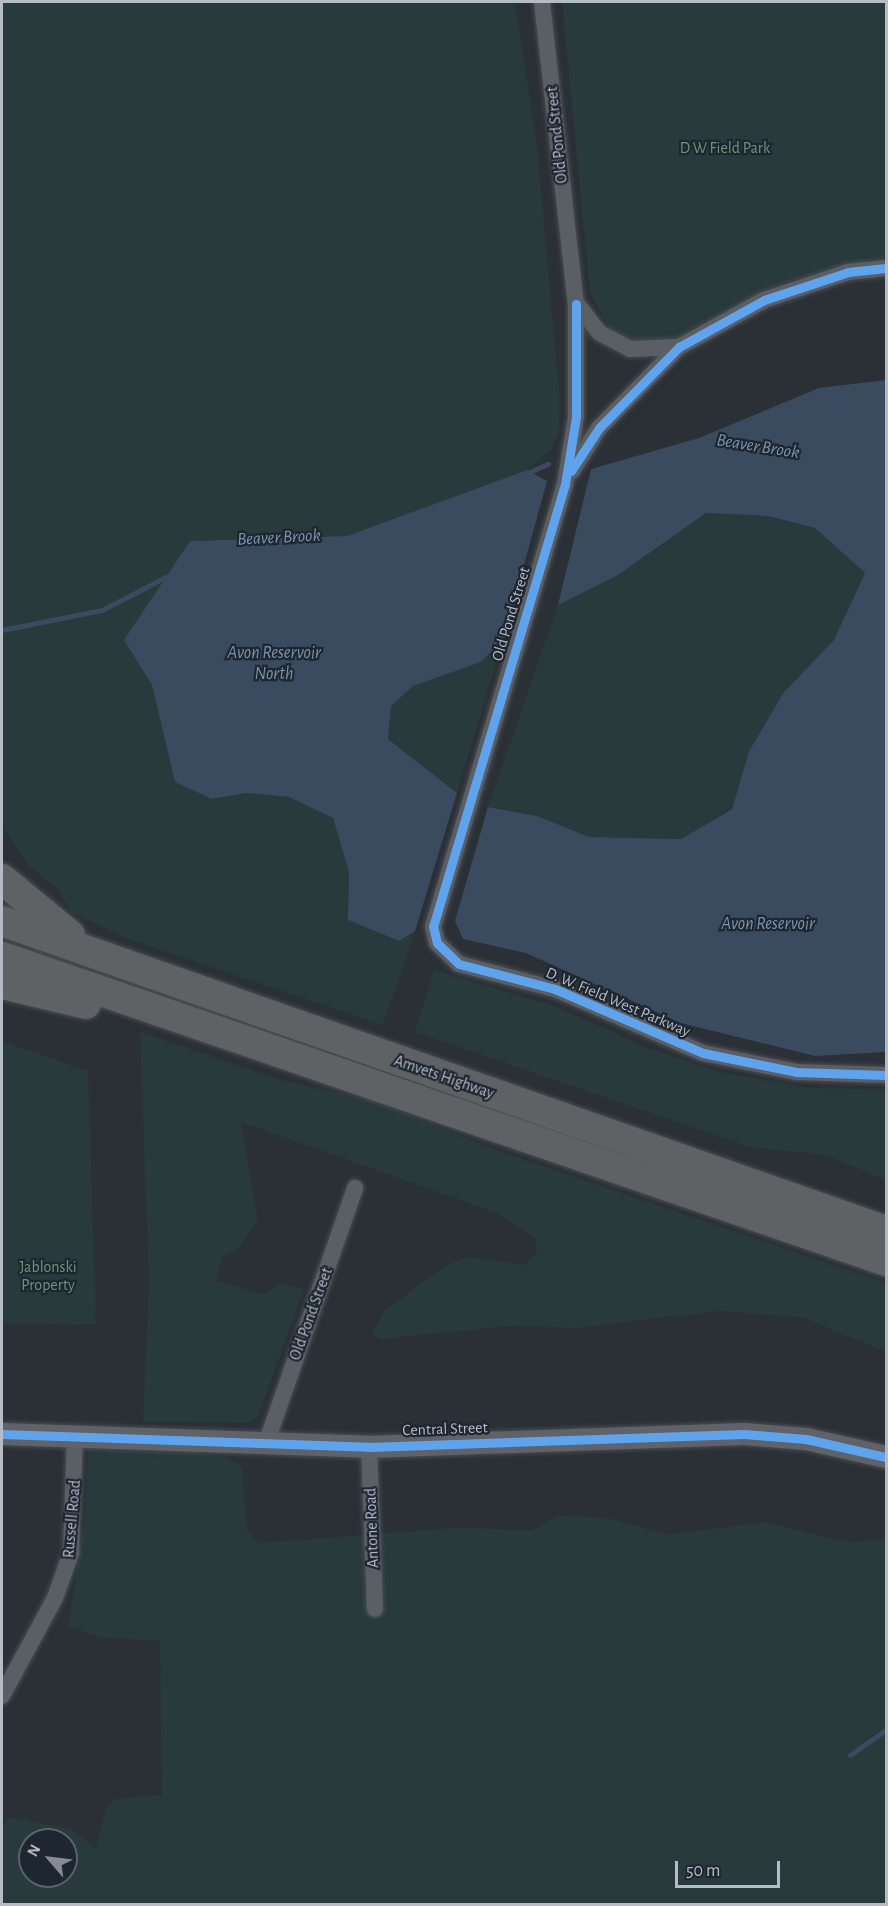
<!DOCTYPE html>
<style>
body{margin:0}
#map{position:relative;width:888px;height:1906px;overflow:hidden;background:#2a3036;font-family:"Alegreya Sans",sans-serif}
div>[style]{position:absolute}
.green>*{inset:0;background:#283a3c}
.water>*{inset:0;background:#3a4a5f}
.stream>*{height:4.5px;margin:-2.25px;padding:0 2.25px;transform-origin:2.25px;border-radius:2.25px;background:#3a4a5f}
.roads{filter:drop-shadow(0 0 2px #484c51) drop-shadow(0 0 2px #484c51)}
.street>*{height:16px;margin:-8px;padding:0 8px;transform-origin:8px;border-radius:8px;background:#5a5e65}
.secondary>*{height:22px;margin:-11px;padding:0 11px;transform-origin:11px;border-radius:11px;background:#5f6268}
.highway>*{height:30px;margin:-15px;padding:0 15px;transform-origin:15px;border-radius:15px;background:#5f6265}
.cycleway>*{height:9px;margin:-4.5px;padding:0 4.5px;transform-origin:4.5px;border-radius:4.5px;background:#60a3ed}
span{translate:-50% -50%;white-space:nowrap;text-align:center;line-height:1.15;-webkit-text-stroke:4.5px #1e2631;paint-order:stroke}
.street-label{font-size:16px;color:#b5bcc7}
.park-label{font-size:16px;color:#6d9676}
.water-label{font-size:18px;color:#7e93ac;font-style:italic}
.frame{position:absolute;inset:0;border:3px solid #b5bcc7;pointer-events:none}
.north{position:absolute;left:18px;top:1828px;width:60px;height:60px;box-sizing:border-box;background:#1e2631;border:2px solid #5a626d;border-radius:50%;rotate:298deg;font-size:16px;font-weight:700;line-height:24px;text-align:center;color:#b5bcc7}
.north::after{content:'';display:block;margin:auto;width:21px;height:27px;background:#848b94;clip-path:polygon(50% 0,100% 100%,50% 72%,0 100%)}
.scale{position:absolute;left:675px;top:1861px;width:105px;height:27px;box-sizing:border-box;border:3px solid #b5bcc7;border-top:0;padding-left:8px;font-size:18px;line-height:21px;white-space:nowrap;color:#b5bcc7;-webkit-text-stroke:4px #1e2631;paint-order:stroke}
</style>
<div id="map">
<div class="green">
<i style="clip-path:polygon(2px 2px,515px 2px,537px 146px,559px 390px,559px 433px,551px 449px,527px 470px,347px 536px,190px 541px,125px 640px,152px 684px,175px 782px,212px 799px,246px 793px,289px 797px,333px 818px,349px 872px,348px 920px,398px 941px,415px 931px,383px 1025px,126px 938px,71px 912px,57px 888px,29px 866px,2px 826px)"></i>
<i style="clip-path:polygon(562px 2px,886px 2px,886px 257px,779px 284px,670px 342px,633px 341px,610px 329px,590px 293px)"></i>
<i style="clip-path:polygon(706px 513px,768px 516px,815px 528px,865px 573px,834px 640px,784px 692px,749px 751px,732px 807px,681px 839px,589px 837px,537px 816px,488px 807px,558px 605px,618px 575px)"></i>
<i style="clip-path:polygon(504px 638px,457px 793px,388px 739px,391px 706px,413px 686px,481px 662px)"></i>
<i style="clip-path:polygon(434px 970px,557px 1007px,650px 1049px,724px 1073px,813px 1088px,886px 1089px,886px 1181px,827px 1155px,753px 1148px,415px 1032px)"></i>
<i style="clip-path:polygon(140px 1032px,280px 1080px,368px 1099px,505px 1153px,886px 1283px,886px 1352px,802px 1317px,719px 1311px,575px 1328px,507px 1326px,379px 1339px,372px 1332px,385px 1310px,447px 1265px,466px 1257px,524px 1265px,537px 1252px,535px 1239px,497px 1213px,241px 1122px,258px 1219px,239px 1248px,223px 1256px,216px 1280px,264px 1295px,281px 1283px,304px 1290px,258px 1416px,248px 1423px,143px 1422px,149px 1281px)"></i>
<i style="clip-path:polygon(2px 1041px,88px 1071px,96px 1325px,2px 1323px)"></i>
<i style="clip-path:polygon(evenodd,88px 1448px,198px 1452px,228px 1458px,242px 1467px,247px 1531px,260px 1543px,466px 1527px,530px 1531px,561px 1515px,613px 1519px,667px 1535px,763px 1522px,853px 1543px,886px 1538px,886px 1904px,2px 1904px,2px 1831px,7px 1817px,72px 1829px,96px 1849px,106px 1808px,114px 1799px,162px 1795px,160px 1641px,102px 1638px,68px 1626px,85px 1517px,88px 1448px,30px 1840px,66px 1840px,66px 1876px,30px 1876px,30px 1840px)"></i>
</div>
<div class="water">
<i style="clip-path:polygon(886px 380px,886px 1052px,815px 1056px,681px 1023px,526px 953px,463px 939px,455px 921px,488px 807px,537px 816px,589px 837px,681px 839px,732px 809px,749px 751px,784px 692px,834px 640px,865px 573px,815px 528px,768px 516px,706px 513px,618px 575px,558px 605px,591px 469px,699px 438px,819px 388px)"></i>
<i style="clip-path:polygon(527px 470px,547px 481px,504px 638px,481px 662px,413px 686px,391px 706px,388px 739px,457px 793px,415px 931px,399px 941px,348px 920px,349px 872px,333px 818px,289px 797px,246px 793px,212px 799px,175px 782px,152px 685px,124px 640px,190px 541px,347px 536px)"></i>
</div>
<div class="stream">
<i style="left:527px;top:473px;width:23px;rotate:-23deg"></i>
<i style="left:2px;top:630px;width:102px;rotate:-11.3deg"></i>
<i style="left:102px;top:610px;width:72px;rotate:-27.3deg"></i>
<i style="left:850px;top:1755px;width:44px;rotate:-34.8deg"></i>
</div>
<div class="roads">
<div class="street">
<i style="left:542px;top:2px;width:304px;rotate:83.6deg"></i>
<i style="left:576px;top:304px;width:113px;rotate:90deg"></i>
<i style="left:576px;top:417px;width:68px;rotate:99.3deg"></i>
<i style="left:565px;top:484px;width:461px;rotate:106.6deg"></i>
<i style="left:433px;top:926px;width:17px;rotate:77deg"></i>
<i style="left:437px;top:943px;width:30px;rotate:44deg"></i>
<i style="left:459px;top:964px;width:99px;rotate:14.6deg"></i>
<i style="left:555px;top:989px;width:161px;rotate:23.4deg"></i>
<i style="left:703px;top:1053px;width:95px;rotate:11.5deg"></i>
<i style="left:796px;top:1072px;width:90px;rotate:1.9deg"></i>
<i style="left:577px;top:304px;width:37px;rotate:52deg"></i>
<i style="left:600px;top:333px;width:34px;rotate:28deg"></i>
<i style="left:630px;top:349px;width:49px;rotate:-2.3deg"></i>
<i style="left:572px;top:471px;width:51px;rotate:-57.9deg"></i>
<i style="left:599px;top:428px;width:114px;rotate:-45.4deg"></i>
<i style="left:679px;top:347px;width:97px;rotate:-28.9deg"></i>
<i style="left:764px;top:300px;width:89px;rotate:-18.4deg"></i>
<i style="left:848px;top:272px;width:38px;rotate:-6deg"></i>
<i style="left:267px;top:1441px;width:268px;rotate:-70.8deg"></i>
<i style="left:369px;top:1447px;width:162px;rotate:87.9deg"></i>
<i style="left:2px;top:1696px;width:111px;rotate:-61.6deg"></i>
<i style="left:55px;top:1598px;width:48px;rotate:-70.4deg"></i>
<i style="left:71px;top:1553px;width:118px;rotate:-88.1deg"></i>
</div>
<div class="secondary">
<i style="left:2px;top:1434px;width:367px;rotate:2deg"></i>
<i style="left:369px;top:1447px;width:375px;rotate:-2deg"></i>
<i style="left:744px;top:1434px;width:62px;rotate:4.6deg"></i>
<i style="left:806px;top:1439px;width:82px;rotate:12.7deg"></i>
</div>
<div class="highway">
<i style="left:2px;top:879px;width:88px;rotate:39.5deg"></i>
<i style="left:2px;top:921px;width:937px;rotate:19.32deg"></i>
<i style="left:2px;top:957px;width:935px;rotate:18.98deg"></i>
<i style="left:2px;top:984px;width:86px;rotate:13.4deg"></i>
</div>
</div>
<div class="cycleway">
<i style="left:576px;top:304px;width:113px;rotate:90deg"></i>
<i style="left:576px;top:417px;width:68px;rotate:99.3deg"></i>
<i style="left:565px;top:484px;width:461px;rotate:106.6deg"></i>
<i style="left:433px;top:926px;width:17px;rotate:77deg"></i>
<i style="left:437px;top:943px;width:30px;rotate:44deg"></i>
<i style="left:459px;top:964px;width:99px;rotate:14.6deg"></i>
<i style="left:555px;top:989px;width:161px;rotate:23.4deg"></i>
<i style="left:703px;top:1053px;width:95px;rotate:11.5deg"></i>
<i style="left:796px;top:1072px;width:90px;rotate:1.9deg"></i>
<i style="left:571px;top:471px;width:51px;rotate:-56.9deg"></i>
<i style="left:599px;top:428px;width:114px;rotate:-45.4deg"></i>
<i style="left:679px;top:347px;width:97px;rotate:-28.9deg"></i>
<i style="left:764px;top:300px;width:89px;rotate:-18.4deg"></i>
<i style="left:848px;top:272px;width:38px;rotate:-6deg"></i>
<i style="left:2px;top:1434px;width:367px;rotate:2deg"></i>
<i style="left:369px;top:1447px;width:375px;rotate:-2deg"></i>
<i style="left:744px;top:1434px;width:62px;rotate:4.6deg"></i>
<i style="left:806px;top:1439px;width:82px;rotate:12.7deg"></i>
</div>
<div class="street-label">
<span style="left:557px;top:135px;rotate:-96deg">Old Pond Street</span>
<span style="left:511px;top:614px;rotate:-73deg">Old Pond Street</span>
<span style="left:618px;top:1002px;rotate:23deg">D. W. Field West Parkway</span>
<span style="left:444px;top:1077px;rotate:19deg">Amvets Highway</span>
<span style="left:311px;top:1314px;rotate:-70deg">Old Pond Street</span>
<span style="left:445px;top:1429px;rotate:-2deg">Central Street</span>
<span style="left:72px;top:1519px;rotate:-85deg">Russell Road</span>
<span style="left:372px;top:1528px;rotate:-92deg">Antone Road</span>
</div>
<div class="park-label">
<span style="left:725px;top:148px">D W Field Park</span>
<span style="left:48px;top:1276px">Jablonski<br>Property</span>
</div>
<div class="water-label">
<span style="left:758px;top:447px;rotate:9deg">Beaver Brook</span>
<span style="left:279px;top:538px;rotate:-3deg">Beaver Brook</span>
<span style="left:274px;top:664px">Avon Reservoir<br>North</span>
<span style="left:768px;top:924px">Avon Reservoir</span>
</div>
<div class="frame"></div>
<div class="north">N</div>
<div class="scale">50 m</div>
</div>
